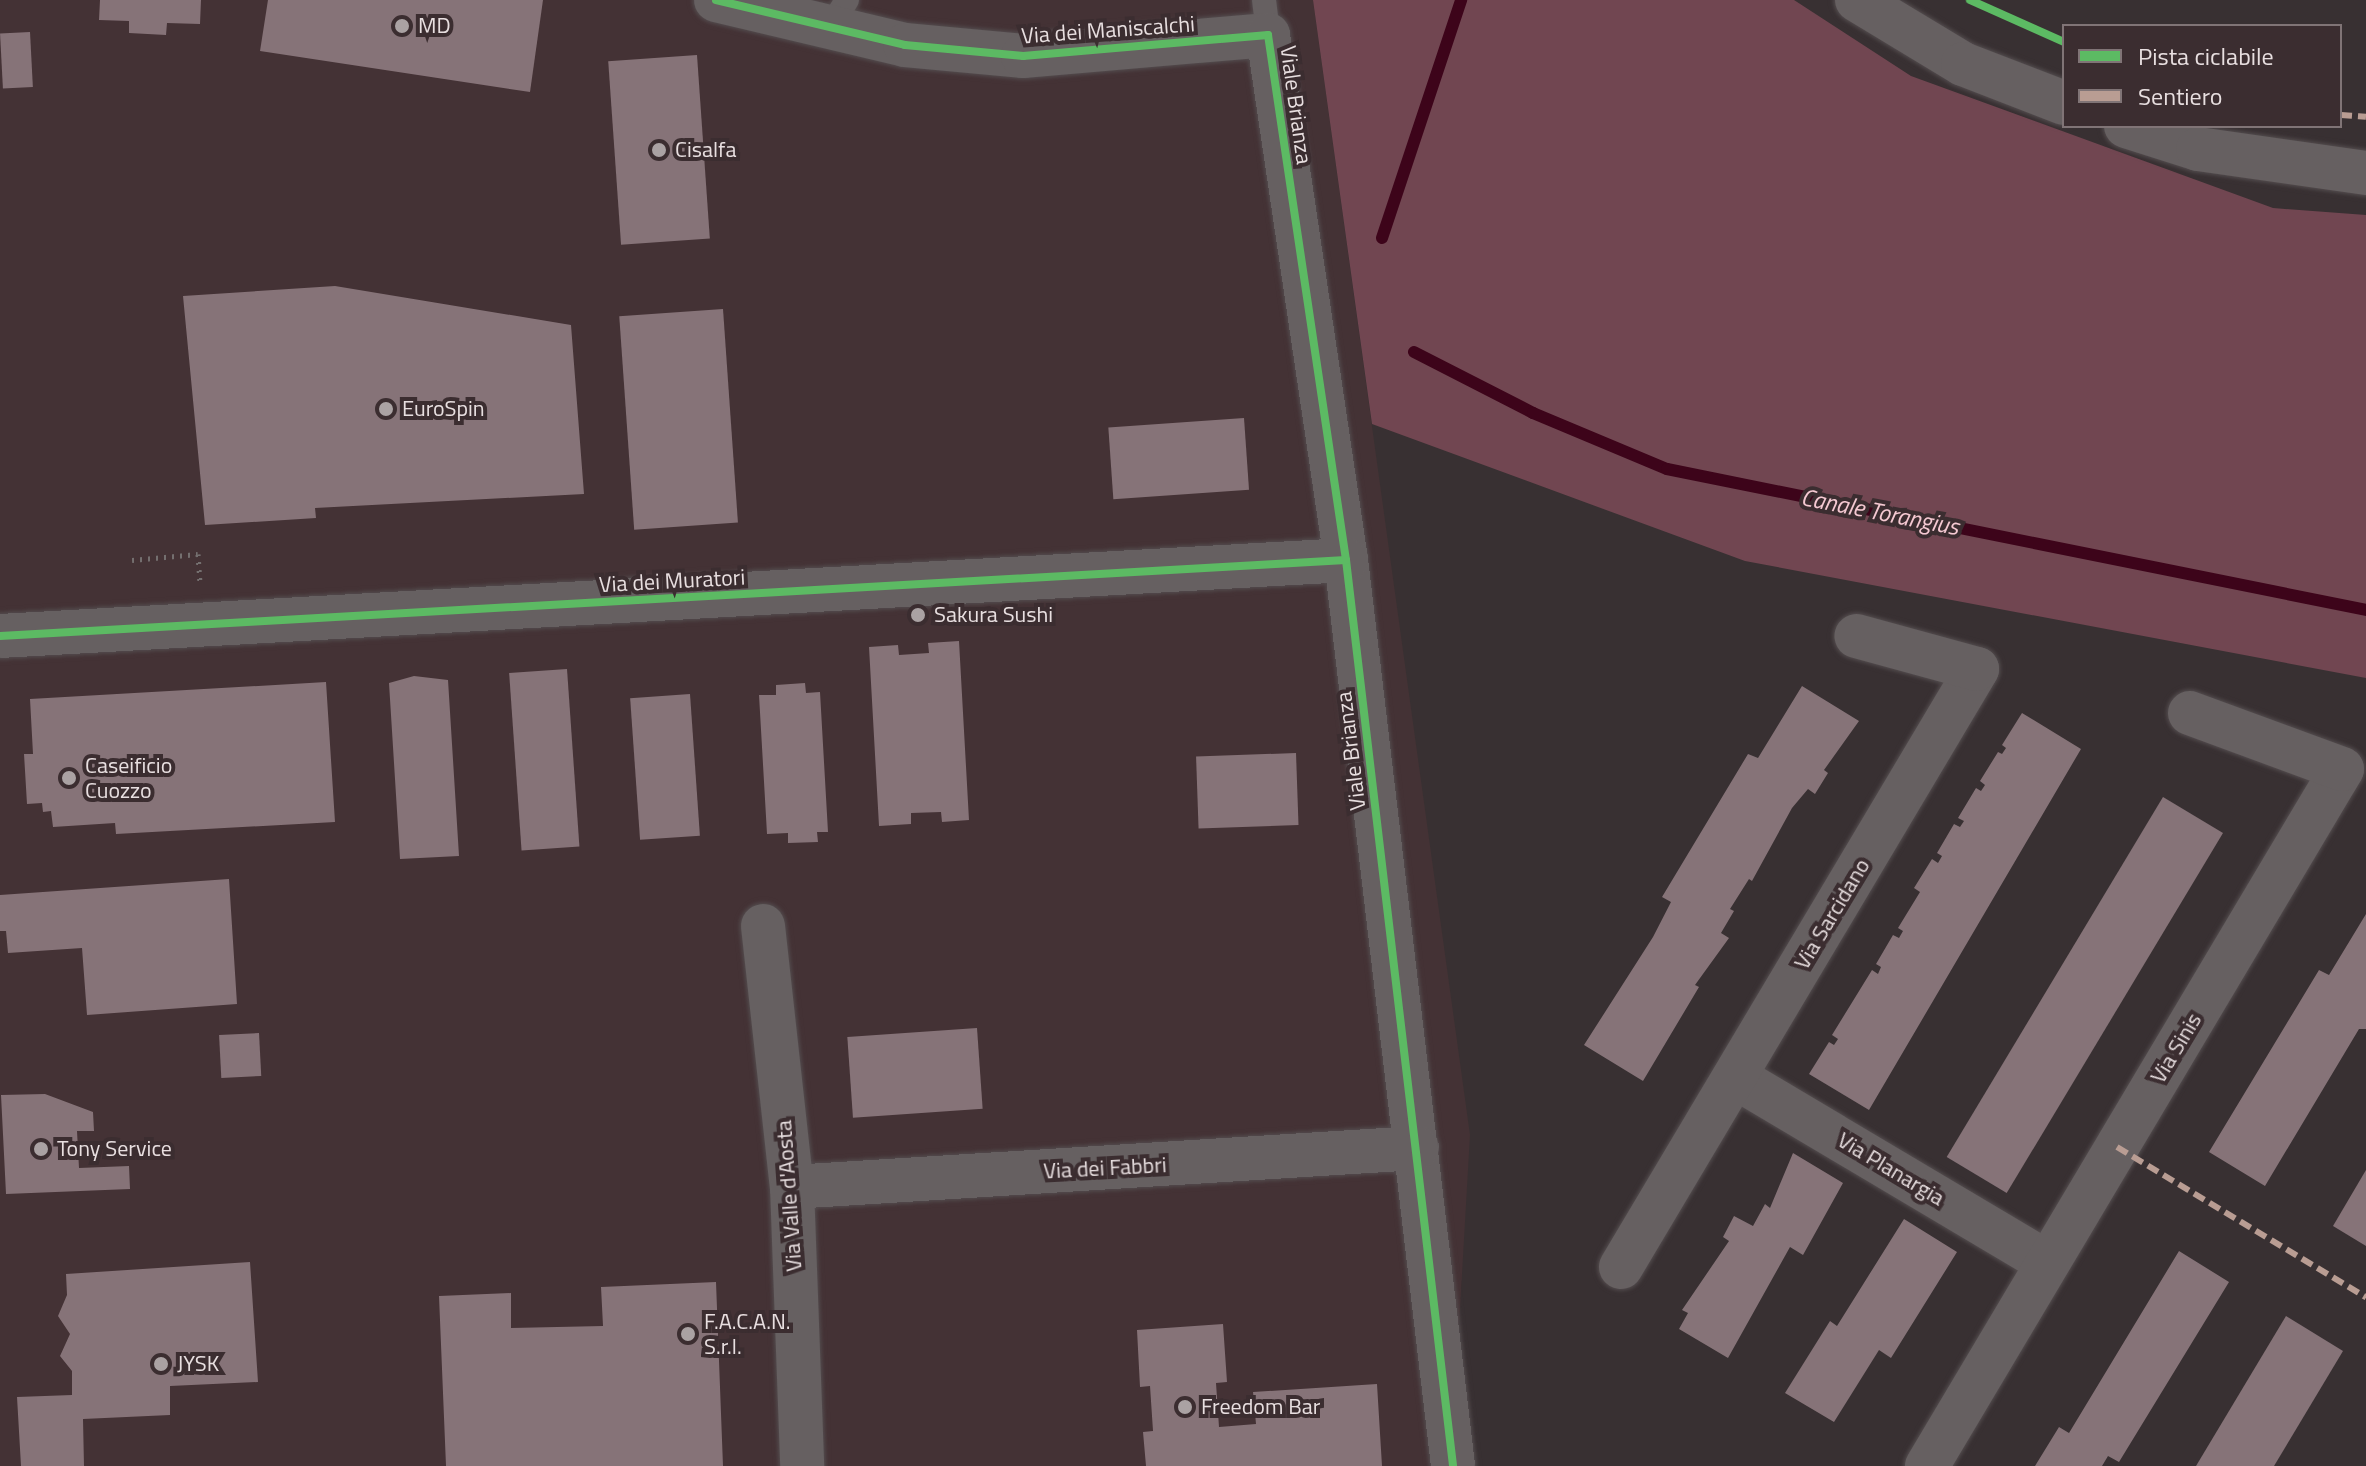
<!DOCTYPE html>
<style>
body{margin:0}
#map{position:relative;width:2366px;height:1466px;overflow:hidden;background:#383032;font-family:"Titillium Web",sans-serif}
div>[style]{position:absolute}
.built>*{inset:0;background:#443235}
.green>*{inset:0;background:#714651}
.stream>*{height:12px;margin:-6px;padding:0 6px;transform-origin:6px;border-radius:6px;background:#3d041a}
.building>*{inset:0;background:#867378;transform-origin:0 0}
.path>*{height:5px;margin-top:-2.5px;transform-origin:0;background:repeating-linear-gradient(90deg,#746f6f 0 2px,transparent 0 8px)}
.roads{filter:drop-shadow(0 0 2px #534c4e) drop-shadow(0 0 2px #534c4e)}
.service>*{height:24px;margin:-12px;padding:0 12px;transform-origin:12px;border-radius:12px;background:#666061}
.minor>*{height:44px;margin:-22px;padding:0 22px;transform-origin:22px;border-radius:22px;background:#666061}
.secondary>*{height:44px;margin:-22px;padding:0 22px;transform-origin:22px;border-radius:22px;background:#666061}
.quiet>*{height:6px;margin-top:-3px;transform-origin:0;background:repeating-linear-gradient(90deg,#b99d93 0 12px,transparent 0 18px)}
.cycleway>*{height:8px;margin:-4px;padding:0 4px;transform-origin:4px;border-radius:4px;background:#5cba63}
.dots>*{width:22px;height:22px;translate:-50% -50%;box-sizing:border-box;border:4px solid #3b2d30;border-radius:50%}
span{translate:-50% -50%;white-space:nowrap;text-align:center;line-height:1.15;-webkit-text-stroke:8px #3b2d30;paint-order:stroke}
.poi-label{font-size:22px;color:#e8dfe0}
.left{translate:0 -50%;text-align:left}
.street-label{font-size:22px;color:#e8dfe0}
.water-label{font-size:24px;color:#f5c9d2;font-style:italic}
.legend{position:absolute;left:2062px;top:24px;width:280px;height:104px;box-sizing:border-box;background:#3b2d30;border:2px solid #807476;margin:0;padding:10px 14px;list-style:none;font-size:24px;color:#e8dfe0}
.legend li{display:flex;align-items:center;gap:16px;height:40px}
.legend b{width:40px;border:2px solid #807476}
</style>
<div id="map">
<div class="built">
<i style="clip-path:polygon(0 0,1313px 0,1470px 1135px,1451px 1466px,0 1466px)"></i>
</div>
<div class="green">
<i style="clip-path:polygon(1313px 0,1794px 0,1911px 76px,2273px 208px,2366px 215px,2366px 678px,1745px 561px,1372px 424px)"></i>
</div>
<div class="stream">
<i style="left:1382px;top:238px;width:251px;rotate:-71.6deg"></i>
<i style="left:1414px;top:352px;width:134px;rotate:27.1deg"></i>
<i style="left:1533px;top:413px;width:145px;rotate:22.7deg"></i>
<i style="left:1667px;top:469px;width:713px;rotate:11.4deg"></i>
</div>
<div class="building">
<i style="clip-path:polygon(100px 0,201px 0,200px 24px,167px 23px,166px 35px,129px 33px,129px 21px,99px 20px)"></i>
<i style="clip-path:polygon(268px 0,543px 0,530px 92px,260px 51px)"></i>
<i style="left:30px;top:32px;width:55px;height:30px;rotate:87deg"></i>
<i style="left:697px;top:55px;width:184px;height:89px;rotate:86deg"></i>
<i style="clip-path:polygon(335px 286px,571px 325px,584px 494px,315px 508px,316px 518px,205px 525px,183px 296px)"></i>
<i style="left:723px;top:309px;width:214px;height:104px;rotate:86deg"></i>
<i style="left:1244px;top:418px;width:72px;height:136px;rotate:86deg"></i>
<i style="clip-path:polygon(959px 641px,969px 820px,942px 822px,941px 812px,911px 813px,911px 824px,879px 826px,869px 647px,898px 645px,899px 655px,929px 653px,928px 643px)"></i>
<i style="left:567px;top:669px;width:178px;height:58px;rotate:86deg"></i>
<i style="clip-path:polygon(414px 676px,448px 680px,459px 856px,400px 859px,389px 683px)"></i>
<i style="clip-path:polygon(326px 682px,335px 822px,116px 834px,115px 823px,53px 827px,51px 811px,43px 812px,42px 803px,27px 804px,24px 754px,33px 754px,30px 699px)"></i>
<i style="clip-path:polygon(805px 683px,806px 693px,820px 692px,828px 832px,817px 832px,818px 842px,788px 843px,788px 833px,767px 834px,759px 695px,776px 695px,776px 685px)"></i>
<i style="clip-path:polygon(1802px 686px,1859px 721px,1824px 770px,1828px 773px,1815px 794px,1808px 789px,1792px 808px,1752px 881px,1749px 879px,1730px 909px,1734px 911px,1721px 933px,1729px 938px,1695px 985px,1699px 987px,1643px 1081px,1584px 1045px,1653px 937px,1671px 902px,1662px 897px,1748px 754px,1758px 758px)"></i>
<i style="left:690px;top:694px;width:142px;height:60px;rotate:86deg"></i>
<i style="clip-path:polygon(2022px 713px,2081px 749px,1869px 1110px,1809px 1074px,1829px 1042px,1834px 1045px,1838px 1039px,1832px 1035px,1872px 970px,1878px 974px,1881px 967px,1876px 964px,1893px 935px,1899px 938px,1903px 931px,1898px 928px,1920px 892px,1914px 888px,1932px 859px,1938px 863px,1942px 856px,1937px 853px,1954px 824px,1960px 827px,1964px 821px,1958px 818px,1976px 788px,1981px 791px,1985px 785px,1980px 781px,1998px 752px,2002px 754px,2006px 748px,2002px 745px)"></i>
<i style="left:1296px;top:753px;width:72px;height:100px;rotate:88deg"></i>
<i style="left:2163px;top:797px;width:70px;height:420px;rotate:31deg"></i>
<i style="clip-path:polygon(229px 879px,237px 1004px,87px 1015px,82px 948px,8px 953px,6px 931px,0 931px,0 895px)"></i>
<i style="clip-path:polygon(2366px 914px,2366px 1029px,2359px 1029px,2265px 1186px,2209px 1152px,2319px 970px,2329px 975px)"></i>
<i style="left:977px;top:1028px;width:81px;height:130px;rotate:86deg"></i>
<i style="left:259px;top:1033px;width:43px;height:40px;rotate:87deg"></i>
<i style="clip-path:polygon(45px 1094px,93px 1112px,94px 1131px,77px 1131px,79px 1168px,129px 1166px,130px 1189px,6px 1194px,1px 1095px)"></i>
<i style="clip-path:polygon(1793px 1153px,1843px 1183px,1803px 1255px,1790px 1247px,1728px 1358px,1679px 1329px,1688px 1313px,1682px 1310px,1729px 1241px,1723px 1237px,1734px 1216px,1753px 1226px,1765px 1204px,1770px 1208px)"></i>
<i style="clip-path:polygon(2366px 1170px,2366px 1246px,2333px 1226px)"></i>
<i style="clip-path:polygon(1904px 1219px,1957px 1252px,1891px 1358px,1879px 1350px,1834px 1422px,1785px 1393px,1830px 1321px,1837px 1326px)"></i>
<i style="clip-path:polygon(2179px 1251px,2229px 1282px,2119px 1462px,2108px 1456px,2102px 1466px,2035px 1466px,2059px 1427px,2069px 1433px)"></i>
<i style="clip-path:polygon(250px 1262px,258px 1382px,170px 1386px,170px 1415px,83px 1419px,84px 1466px,21px 1466px,17px 1397px,72px 1395px,72px 1371px,60px 1356px,70px 1334px,58px 1316px,67px 1295px,66px 1274px)"></i>
<i style="clip-path:polygon(716px 1282px,723px 1466px,446px 1466px,439px 1296px,511px 1293px,511px 1328px,603px 1326px,601px 1287px)"></i>
<i style="clip-path:polygon(2286px 1316px,2343px 1351px,2274px 1466px,2196px 1466px)"></i>
<i style="clip-path:polygon(1223px 1324px,1227px 1382px,1216px 1383px,1219px 1427px,1256px 1424px,1253px 1392px,1377px 1384px,1382px 1466px,1146px 1466px,1143px 1432px,1153px 1431px,1150px 1386px,1140px 1387px,1137px 1330px)"></i>
</div>
<div class="path">
<i style="left:132px;top:560px;width:66px;rotate:-5.2deg"></i>
<i style="left:198px;top:554px;width:28px;rotate:86deg"></i>
</div>
<div class="roads">
<div class="service">
<i style="left:1264px;top:0;width:35px;rotate:83deg"></i>
<i style="left:830px;top:28px;width:33px;rotate:-59deg"></i>
</div>
<div class="minor">
<i style="left:716px;top:0;width:194px;rotate:13.4deg"></i>
<i style="left:905px;top:45px;width:119px;rotate:5.3deg"></i>
<i style="left:1023px;top:56px;width:246px;rotate:-4.9deg"></i>
<i style="left:1268px;top:35px;width:531px;rotate:81.55deg"></i>
<i style="left:1346px;top:560px;width:912px;rotate:83.26deg"></i>
<i style="left:0;top:636px;width:1348px;rotate:-3.23deg"></i>
<i style="left:763px;top:926px;width:263px;rotate:83.7deg"></i>
<i style="left:792px;top:1187px;width:279px;rotate:87.9deg"></i>
<i style="left:1735px;top:1077px;width:363px;rotate:30.7deg"></i>
<i style="left:792px;top:1187px;width:626px;rotate:-3.57deg"></i>
<i style="left:1621px;top:1267px;width:696px;rotate:-59.23deg"></i>
<i style="left:1977px;top:669px;width:125px;rotate:-164.7deg"></i>
<i style="left:1927px;top:1466px;width:811px;rotate:-59.23deg"></i>
<i style="left:2342px;top:769px;width:162px;rotate:-159.8deg"></i>
</div>
<div class="secondary">
<i style="left:1857px;top:0;width:124px;rotate:31.1deg"></i>
<i style="left:1963px;top:64px;width:108px;rotate:21.1deg"></i>
<i style="left:2126px;top:126px;width:76px;rotate:17.7deg"></i>
<i style="left:2198px;top:149px;width:170px;rotate:8.1deg"></i>
</div>
</div>
<div class="quiet">
<i style="left:2340px;top:115px;width:26px;rotate:4deg"></i>
<i style="left:2117px;top:1147px;width:291px;rotate:31.1deg"></i>
</div>
<div class="cycleway">
<i style="left:716px;top:0;width:194px;rotate:13.4deg"></i>
<i style="left:905px;top:45px;width:119px;rotate:5.3deg"></i>
<i style="left:1023px;top:56px;width:246px;rotate:-4.9deg"></i>
<i style="left:1268px;top:35px;width:531px;rotate:81.55deg"></i>
<i style="left:1346px;top:560px;width:912px;rotate:83.26deg"></i>
<i style="left:1970px;top:0;width:103px;rotate:24.1deg"></i>
<i style="left:0;top:636px;width:1348px;rotate:-3.23deg"></i>
</div>
<div class="dots">
<i style="left:402px;top:26px;background:#aaa2a3"></i>
<i style="left:659px;top:150px;background:#aaa2a3"></i>
<i style="left:386px;top:409px;background:#aaa2a3"></i>
<i style="left:918px;top:615px;background:#aaa2a3"></i>
<i style="left:69px;top:778px;background:#aaa2a3"></i>
<i style="left:41px;top:1149px;background:#aaa2a3"></i>
<i style="left:688px;top:1334px;background:#aaa2a3"></i>
<i style="left:161px;top:1364px;background:#aaa2a3"></i>
<i style="left:1185px;top:1407px;background:#aaa2a3"></i>
</div>
<div class="poi-label">
<span class="left" style="left:418px;top:26px">MD</span>
<span class="left" style="left:675px;top:150px">Cisalfa</span>
<span class="left" style="left:402px;top:409px">EuroSpin</span>
<span class="left" style="left:934px;top:615px">Sakura Sushi</span>
<span class="left" style="left:85px;top:778px">Caseificio<br>Cuozzo</span>
<span class="left" style="left:57px;top:1149px">Tony Service</span>
<span class="left" style="left:704px;top:1334px">F.A.C.A.N.<br>S.r.l.</span>
<span class="left" style="left:177px;top:1364px">JYSK</span>
<span class="left" style="left:1201px;top:1407px">Freedom Bar</span>
</div>
<div class="street-label">
<span style="left:1108px;top:30px;rotate:-4deg">Via dei Maniscalchi</span>
<span style="left:1296px;top:105px;rotate:82deg">Viale Brianza</span>
<span style="left:672px;top:581px;rotate:-3deg">Via dei Muratori</span>
<span style="left:1351px;top:751px;rotate:-97deg">Viale Brianza</span>
<span style="left:1832px;top:914px;rotate:-59deg">Via Sarcidano</span>
<span style="left:2176px;top:1048px;rotate:-59deg">Via Sinis</span>
<span style="left:1105px;top:1168px;rotate:-3deg">Via dei Fabbri</span>
<span style="left:1891px;top:1169px;rotate:31deg">Via Planargia</span>
<span style="left:789px;top:1196px;rotate:-94deg">Via Valle d'Aosta</span>
</div>
<div class="water-label">
<span style="left:1880px;top:512px;rotate:11deg">Canale Torangius</span>
</div>
<ul class="legend">
<li><b style="height:10px;background:#5cba63"></b>Pista ciclabile</li>
<li><b style="height:10px;background:#b99d93"></b>Sentiero</li>
</ul>
</div>
